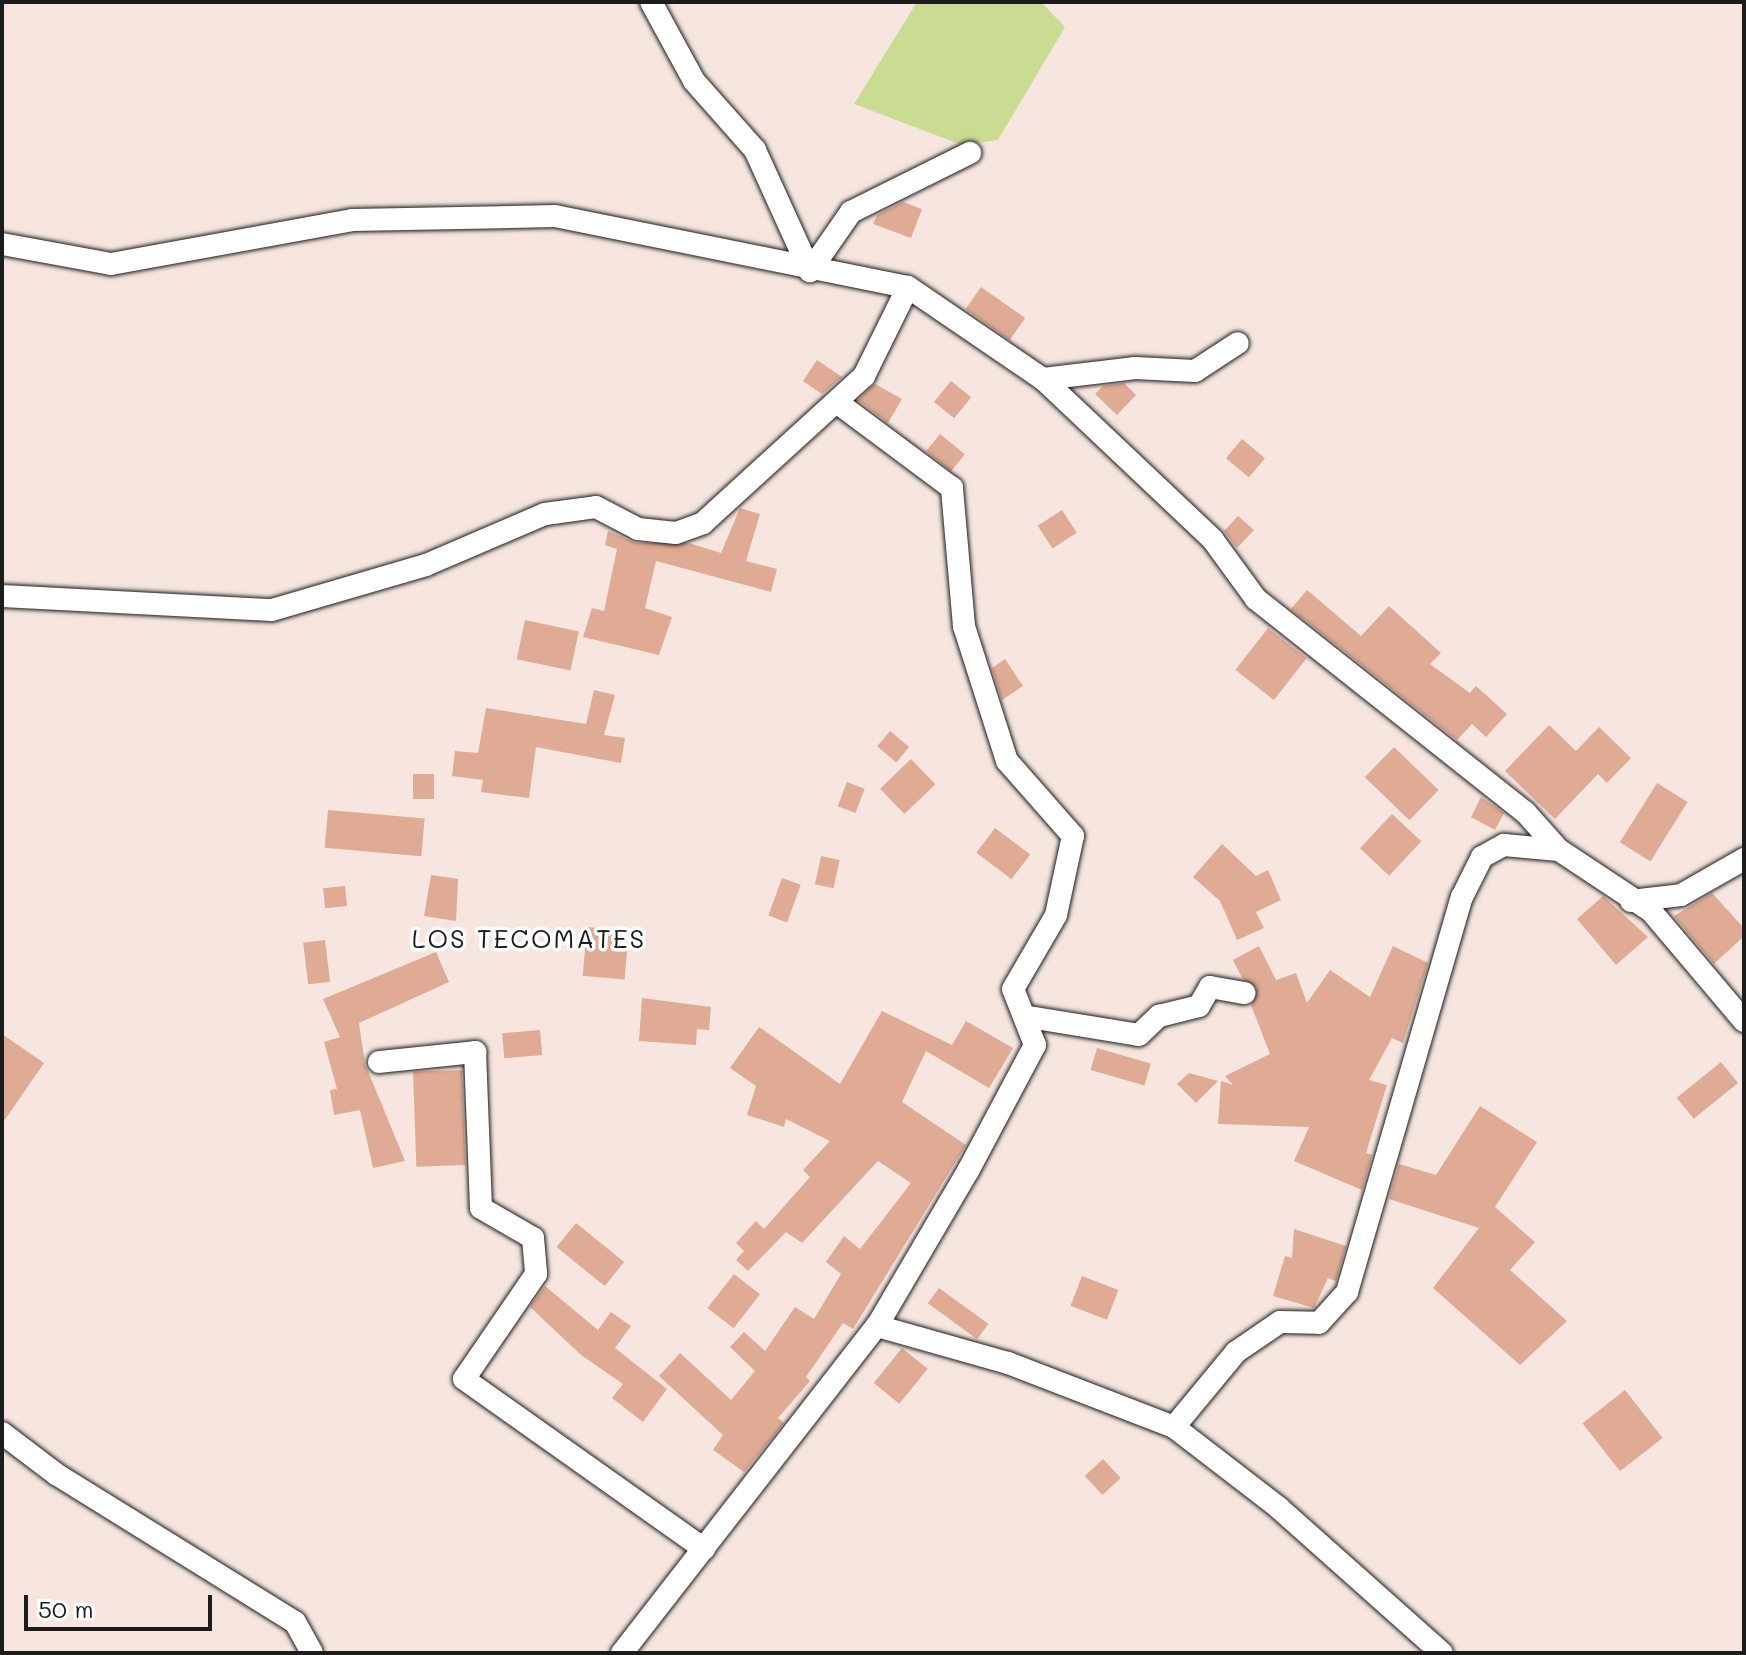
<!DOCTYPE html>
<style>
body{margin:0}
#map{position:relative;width:1746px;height:1655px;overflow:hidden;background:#f6e6df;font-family:Mali,sans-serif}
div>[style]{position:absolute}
.green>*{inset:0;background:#c9dc91}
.building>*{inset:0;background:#e0ab94;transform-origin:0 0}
.roads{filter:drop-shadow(0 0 2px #1c1c1c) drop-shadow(0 0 2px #1c1c1c)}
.minor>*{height:22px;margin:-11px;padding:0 11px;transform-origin:11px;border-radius:11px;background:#fff}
span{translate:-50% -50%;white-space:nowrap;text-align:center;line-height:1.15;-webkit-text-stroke:7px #fff;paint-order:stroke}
.quarter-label{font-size:26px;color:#1c1c1c;letter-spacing:2px}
.frame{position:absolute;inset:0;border:4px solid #1c1c1c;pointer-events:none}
.scale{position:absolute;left:24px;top:1595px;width:188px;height:36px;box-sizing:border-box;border:4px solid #1c1c1c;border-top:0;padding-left:10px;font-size:24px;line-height:28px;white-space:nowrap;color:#1c1c1c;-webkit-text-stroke:6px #fff;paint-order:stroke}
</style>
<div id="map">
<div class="green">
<i style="clip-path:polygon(917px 2px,1041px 2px,1065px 27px,998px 140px,962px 145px,854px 104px)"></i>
</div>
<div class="building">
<i style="clip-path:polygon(903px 202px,922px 209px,911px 238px,873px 224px,877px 215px)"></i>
<i style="left:981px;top:287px;width:54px;height:27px;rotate:35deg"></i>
<i style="clip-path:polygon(817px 360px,842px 377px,822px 394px,803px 381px)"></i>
<i style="left:951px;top:381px;width:26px;height:27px;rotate:39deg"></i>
<i style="clip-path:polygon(1124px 383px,1136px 395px,1117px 415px,1095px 394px,1103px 386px)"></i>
<i style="clip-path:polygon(875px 384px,902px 399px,888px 423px,858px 400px)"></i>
<i style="left:940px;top:434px;width:32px;height:22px;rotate:39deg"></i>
<i style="left:1242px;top:439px;width:30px;height:25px;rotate:40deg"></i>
<i style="clip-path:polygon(740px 508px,760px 514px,746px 561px,777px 569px,771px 592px,656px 561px,645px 608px,672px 617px,659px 655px,583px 637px,592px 608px,604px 611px,617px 549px,605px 545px,608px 531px,636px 543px,689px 543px,721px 553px)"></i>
<i style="left:1062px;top:510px;width:27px;height:29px;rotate:57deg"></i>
<i style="clip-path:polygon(1238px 516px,1254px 530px,1237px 548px,1224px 531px)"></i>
<i style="clip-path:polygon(1307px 590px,1361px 636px,1389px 606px,1441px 653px,1430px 664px,1470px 693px,1476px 686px,1507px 714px,1486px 737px,1472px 724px,1457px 740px,1291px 609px)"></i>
<i style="left:525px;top:620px;width:55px;height:40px;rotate:12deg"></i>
<i style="left:1268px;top:628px;width:49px;height:53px;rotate:38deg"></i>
<i style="clip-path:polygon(1005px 659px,1023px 686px,1002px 700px,992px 668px)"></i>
<i style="clip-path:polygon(594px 690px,615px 695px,604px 735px,625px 738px,621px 763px,536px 747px,529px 798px,481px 792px,483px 780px,452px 776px,455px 751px,478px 753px,486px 708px,586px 724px)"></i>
<i style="clip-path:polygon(1549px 725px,1576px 751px,1599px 727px,1631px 758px,1607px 783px,1598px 774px,1555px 819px,1505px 771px)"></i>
<i style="left:890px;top:731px;width:25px;height:20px;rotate:40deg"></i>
<i style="left:1394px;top:747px;width:62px;height:42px;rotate:44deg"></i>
<i style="left:911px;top:759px;width:35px;height:43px;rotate:46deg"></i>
<i style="left:413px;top:774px;width:21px;height:25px"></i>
<i style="left:847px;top:782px;width:19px;height:26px;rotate:21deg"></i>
<i style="left:1657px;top:783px;width:36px;height:70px;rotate:32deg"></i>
<i style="clip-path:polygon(1481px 797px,1504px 813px,1495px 830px,1471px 817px)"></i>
<i style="left:328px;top:810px;width:97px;height:38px;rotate:5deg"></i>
<i style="left:1392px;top:814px;width:40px;height:47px;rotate:43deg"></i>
<i style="left:995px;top:828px;width:44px;height:31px;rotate:37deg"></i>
<i style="clip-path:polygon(1222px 844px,1256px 876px,1268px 870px,1281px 900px,1256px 912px,1264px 928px,1237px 940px,1220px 901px,1193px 877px)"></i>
<i style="left:821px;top:856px;width:19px;height:29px;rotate:12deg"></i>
<i style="clip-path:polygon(431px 875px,458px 879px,456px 921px,424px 916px)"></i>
<i style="left:782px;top:878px;width:20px;height:40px;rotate:20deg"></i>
<i style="left:345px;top:886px;width:20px;height:22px;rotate:84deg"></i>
<i style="clip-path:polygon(1712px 893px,1744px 928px,1744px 936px,1714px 964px,1674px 916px)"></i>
<i style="clip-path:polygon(1603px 896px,1648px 937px,1616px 965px,1577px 919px)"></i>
<i style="left:587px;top:927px;width:42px;height:49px;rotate:5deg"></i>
<i style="left:325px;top:940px;width:42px;height:22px;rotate:83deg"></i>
<i style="clip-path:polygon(1259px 946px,1276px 980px,1296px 973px,1307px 1003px,1330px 970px,1370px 997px,1393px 946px,1428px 963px,1403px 1043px,1392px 1038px,1369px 1080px,1387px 1085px,1366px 1153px,1372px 1155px,1362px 1190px,1294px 1161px,1309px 1127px,1218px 1124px,1221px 1081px,1233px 1085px,1225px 1076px,1270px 1054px,1251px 1005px,1257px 988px,1242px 978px,1233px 960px)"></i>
<i style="clip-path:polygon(436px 952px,449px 982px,359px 1023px,365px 1064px,405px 1161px,373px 1168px,360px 1110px,334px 1115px,330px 1090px,337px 1089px,324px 1042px,340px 1037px,323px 999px)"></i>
<i style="clip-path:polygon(642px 998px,711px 1007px,709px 1030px,697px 1029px,696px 1045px,639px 1041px)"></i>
<i style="clip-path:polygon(882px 1011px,952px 1045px,966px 1021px,1013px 1048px,989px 1088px,926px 1051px,902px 1102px,966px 1145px,853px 1329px,843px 1323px,806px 1377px,810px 1381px,778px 1418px,784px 1423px,744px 1472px,713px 1450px,723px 1435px,659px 1376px,680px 1353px,731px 1400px,755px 1371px,730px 1347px,744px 1332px,765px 1351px,795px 1307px,814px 1319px,841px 1274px,826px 1262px,844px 1236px,860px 1249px,911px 1183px,878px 1161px,802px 1243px,786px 1232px,748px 1271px,736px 1260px,744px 1251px,736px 1243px,756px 1221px,764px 1229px,810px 1177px,803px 1170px,830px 1141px,786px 1119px,784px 1127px,747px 1115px,756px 1086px,730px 1068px,759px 1027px,840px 1084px)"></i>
<i style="left:540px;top:1030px;width:25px;height:38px;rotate:85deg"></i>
<i style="clip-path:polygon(2px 1034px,44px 1063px,2px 1124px)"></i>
<i style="left:1097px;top:1048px;width:56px;height:23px;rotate:16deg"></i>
<i style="left:1721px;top:1062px;width:27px;height:57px;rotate:51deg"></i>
<i style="left:462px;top:1070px;width:95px;height:49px;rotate:88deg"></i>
<i style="clip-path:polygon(1189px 1073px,1218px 1081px,1196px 1103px,1177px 1084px)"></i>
<i style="clip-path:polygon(1480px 1106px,1537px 1142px,1495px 1207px,1535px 1242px,1510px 1270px,1567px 1321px,1520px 1365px,1433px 1288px,1479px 1228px,1389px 1199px,1399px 1164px,1436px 1175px)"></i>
<i style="left:576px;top:1223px;width:62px;height:31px;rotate:39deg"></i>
<i style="clip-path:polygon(1294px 1229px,1346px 1246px,1336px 1281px,1328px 1278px,1314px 1308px,1273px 1296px,1285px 1256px,1292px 1258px)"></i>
<i style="left:734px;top:1274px;width:33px;height:43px;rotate:38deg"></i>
<i style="left:1082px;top:1276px;width:39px;height:32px;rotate:21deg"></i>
<i style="clip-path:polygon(545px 1286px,598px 1330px,611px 1312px,631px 1326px,615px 1348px,667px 1389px,643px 1422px,612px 1398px,623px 1384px,581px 1355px,530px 1307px)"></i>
<i style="left:939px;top:1288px;width:61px;height:19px;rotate:36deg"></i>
<i style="left:902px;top:1348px;width:33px;height:45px;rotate:39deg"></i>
<i style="left:1625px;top:1390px;width:61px;height:54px;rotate:52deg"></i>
<i style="left:1103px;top:1459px;width:26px;height:25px;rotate:47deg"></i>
</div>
<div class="roads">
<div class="minor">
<i style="left:651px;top:2px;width:90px;rotate:61.4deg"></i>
<i style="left:694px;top:81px;width:92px;rotate:48.5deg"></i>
<i style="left:755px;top:150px;width:133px;rotate:65.6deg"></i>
<i style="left:2px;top:244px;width:111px;rotate:10.4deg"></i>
<i style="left:111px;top:264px;width:245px;rotate:-10.3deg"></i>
<i style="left:352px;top:220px;width:203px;rotate:-1.1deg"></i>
<i style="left:555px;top:216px;width:360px;rotate:11.4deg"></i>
<i style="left:908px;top:287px;width:163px;rotate:34.3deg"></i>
<i style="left:1043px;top:379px;width:234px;rotate:43.4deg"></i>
<i style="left:1213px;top:540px;width:73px;rotate:53.9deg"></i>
<i style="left:1256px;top:599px;width:343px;rotate:38.4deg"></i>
<i style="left:1525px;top:812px;width:51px;rotate:48.2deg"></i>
<i style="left:1559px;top:850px;width:110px;rotate:33.5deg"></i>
<i style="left:1651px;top:911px;width:144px;rotate:49.8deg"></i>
<i style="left:810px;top:271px;width:72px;rotate:-55.2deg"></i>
<i style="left:851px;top:212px;width:133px;rotate:-26.4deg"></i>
<i style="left:1043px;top:379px;width:93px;rotate:-6.8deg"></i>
<i style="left:1135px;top:368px;width:60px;rotate:2.9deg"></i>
<i style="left:1195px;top:371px;width:51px;rotate:-33.1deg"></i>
<i style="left:2px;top:596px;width:270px;rotate:3deg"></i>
<i style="left:272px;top:610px;width:160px;rotate:-16.3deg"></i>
<i style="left:426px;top:565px;width:129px;rotate:-23.2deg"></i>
<i style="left:545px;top:514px;width:51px;rotate:-7.8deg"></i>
<i style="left:596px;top:507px;width:47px;rotate:27.6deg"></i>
<i style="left:638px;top:529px;width:38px;rotate:6deg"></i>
<i style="left:676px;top:533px;width:29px;rotate:-20deg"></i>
<i style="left:703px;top:523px;width:218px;rotate:-42.4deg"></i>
<i style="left:864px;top:376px;width:99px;rotate:-63.7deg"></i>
<i style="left:1631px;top:901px;width:50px;rotate:-6.8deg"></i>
<i style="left:1681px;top:895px;width:73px;rotate:-29.7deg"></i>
<i style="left:1029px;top:1017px;width:111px;rotate:9.3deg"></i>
<i style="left:1139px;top:1035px;width:28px;rotate:-44deg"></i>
<i style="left:1159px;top:1016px;width:41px;rotate:-14deg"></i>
<i style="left:1199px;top:1006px;width:22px;rotate:-60deg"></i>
<i style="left:1210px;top:987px;width:35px;rotate:10deg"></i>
<i style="left:379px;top:1062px;width:97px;rotate:-5.9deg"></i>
<i style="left:475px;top:1052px;width:156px;rotate:87.8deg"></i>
<i style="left:481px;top:1208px;width:60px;rotate:30deg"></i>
<i style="left:533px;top:1238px;width:36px;rotate:85deg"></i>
<i style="left:536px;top:1274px;width:127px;rotate:124.4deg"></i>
<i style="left:464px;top:1379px;width:294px;rotate:35.3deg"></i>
<i style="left:877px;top:1326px;width:136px;rotate:15.8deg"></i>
<i style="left:1008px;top:1363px;width:178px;rotate:21.1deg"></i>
<i style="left:1174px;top:1427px;width:133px;rotate:37.6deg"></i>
<i style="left:1279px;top:1508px;width:218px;rotate:41.7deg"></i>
<i style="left:1174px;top:1427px;width:97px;rotate:-50.4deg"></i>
<i style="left:1236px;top:1352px;width:53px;rotate:-34.3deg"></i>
<i style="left:1280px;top:1322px;width:39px;rotate:1deg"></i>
<i style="left:1319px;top:1323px;width:42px;rotate:-47.9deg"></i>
<i style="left:1347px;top:1292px;width:411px;rotate:-73.8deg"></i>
<i style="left:1462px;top:897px;width:45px;rotate:-63.4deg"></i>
<i style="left:1482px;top:857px;width:25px;rotate:-29deg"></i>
<i style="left:1504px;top:845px;width:55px;rotate:5.2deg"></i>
<i style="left:2px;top:1433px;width:68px;rotate:37.2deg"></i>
<i style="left:56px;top:1474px;width:281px;rotate:31.8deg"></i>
<i style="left:295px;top:1622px;width:35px;rotate:61deg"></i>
<i style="left:622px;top:1653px;width:415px;rotate:-52.1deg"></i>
<i style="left:877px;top:1326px;width:180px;rotate:-59.6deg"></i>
<i style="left:968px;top:1171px;width:143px;rotate:-62deg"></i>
<i style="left:1035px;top:1045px;width:60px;rotate:-111.4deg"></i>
<i style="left:1013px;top:989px;width:86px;rotate:-59.8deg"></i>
<i style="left:1056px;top:915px;width:81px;rotate:-77.9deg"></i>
<i style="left:1073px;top:836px;width:100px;rotate:-131.3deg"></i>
<i style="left:1007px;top:761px;width:142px;rotate:-107.7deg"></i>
<i style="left:964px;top:626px;width:139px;rotate:-95deg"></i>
<i style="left:952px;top:488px;width:142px;rotate:-143.3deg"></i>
</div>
</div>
<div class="quarter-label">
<span style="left:529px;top:939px">LOS TECOMATES</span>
</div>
<div class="frame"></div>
<div class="scale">50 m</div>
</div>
